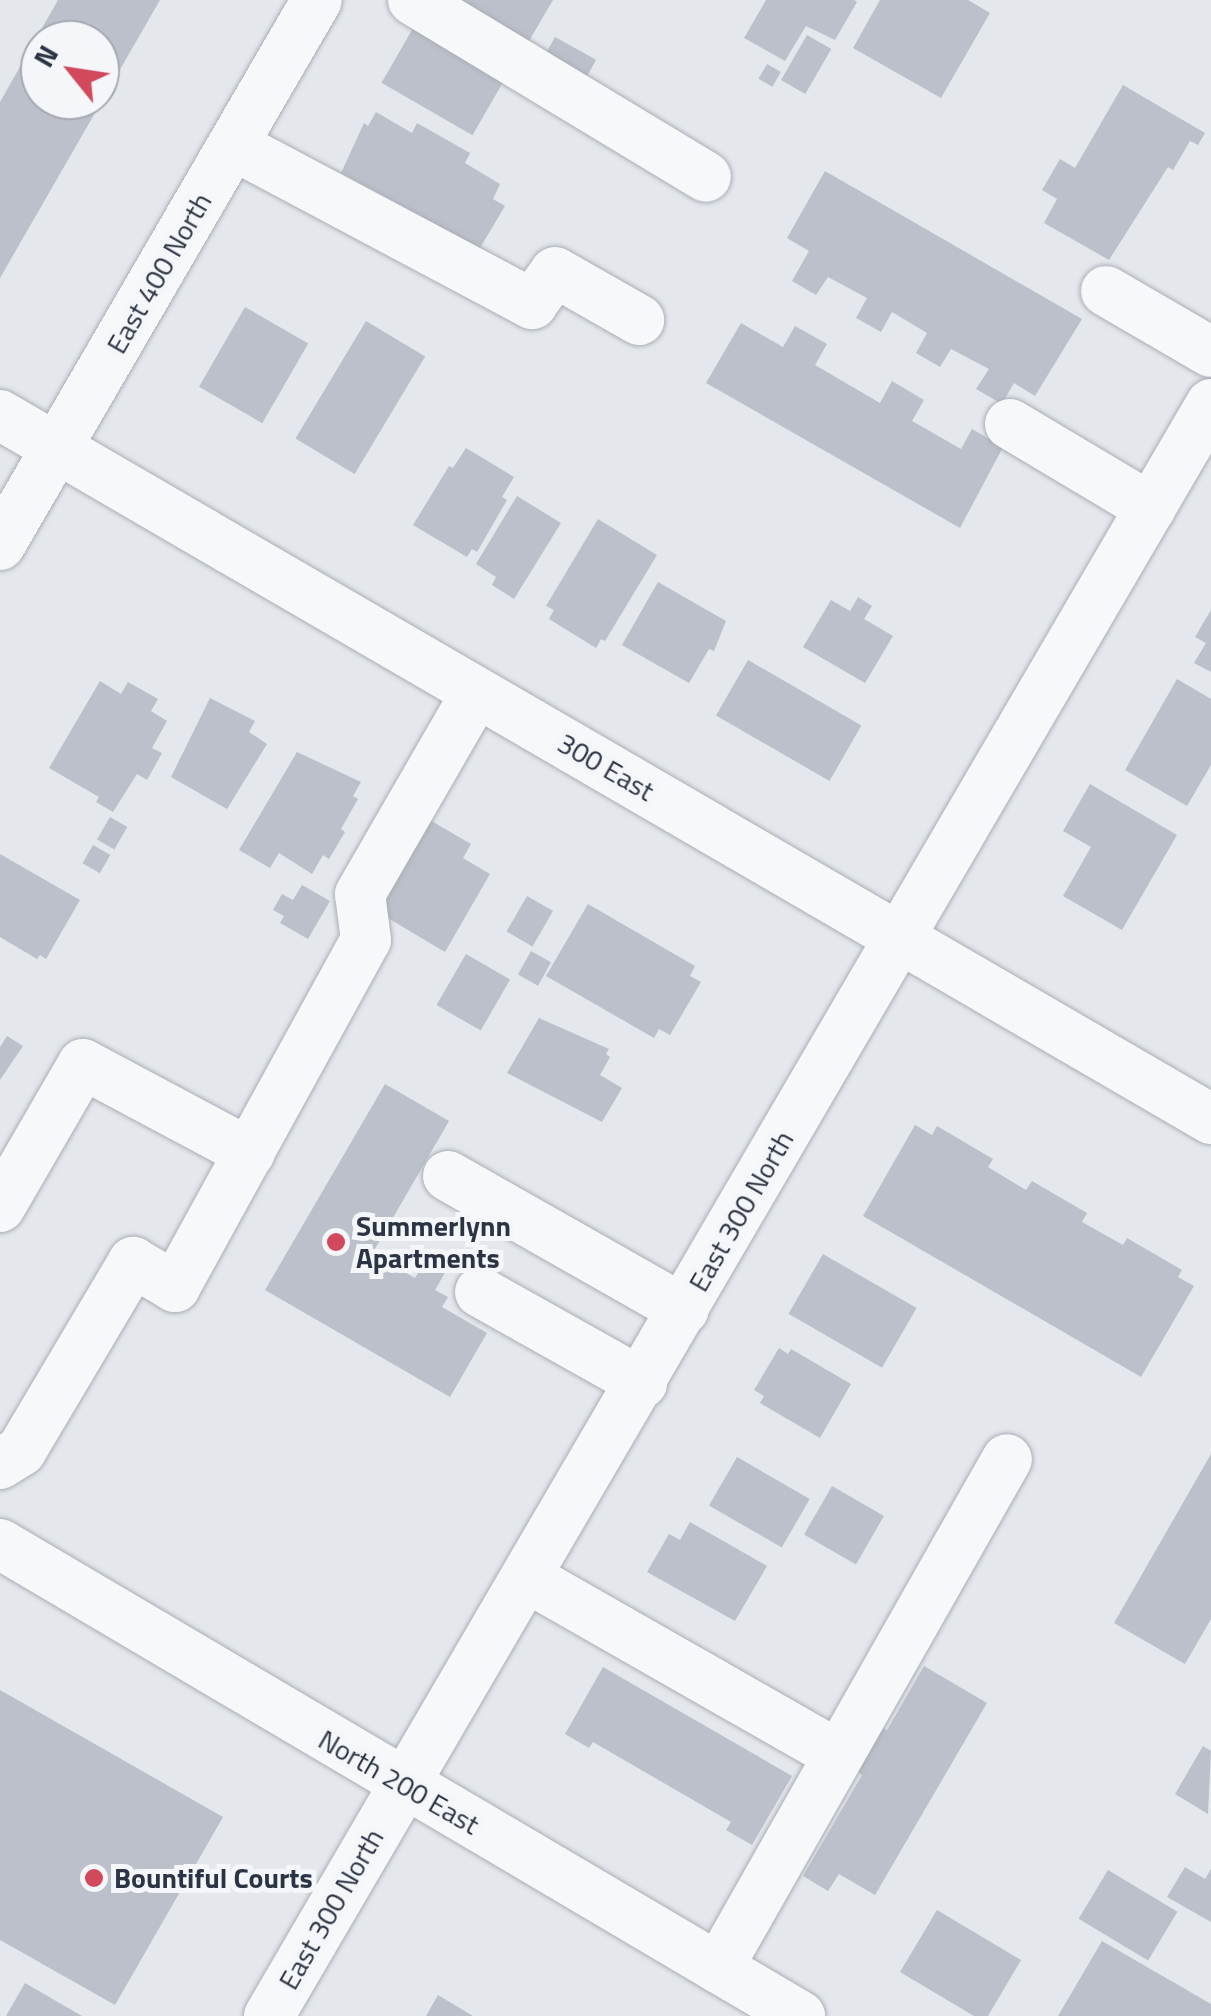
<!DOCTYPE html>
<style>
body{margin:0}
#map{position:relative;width:1211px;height:2016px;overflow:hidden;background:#e4e7ec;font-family:"Titillium Web",sans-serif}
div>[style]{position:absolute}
.building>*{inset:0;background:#bbc0ca;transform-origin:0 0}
.roads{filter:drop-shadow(0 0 2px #a9aeb7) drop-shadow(0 0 2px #a9aeb7)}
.minor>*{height:50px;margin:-25px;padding:0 25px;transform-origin:25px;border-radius:25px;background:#f7f8fa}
.dots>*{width:28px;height:28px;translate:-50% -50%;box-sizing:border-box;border:5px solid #f4f6f9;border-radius:50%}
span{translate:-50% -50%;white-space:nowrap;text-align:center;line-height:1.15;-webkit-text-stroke:10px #f4f6f9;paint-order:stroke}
.street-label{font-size:28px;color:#2b3445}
.poi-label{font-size:28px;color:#2b3445;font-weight:700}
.left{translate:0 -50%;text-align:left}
.north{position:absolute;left:20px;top:20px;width:100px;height:100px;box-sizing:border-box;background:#f4f6f9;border:2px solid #a4a8b1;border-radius:50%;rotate:300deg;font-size:28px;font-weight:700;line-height:40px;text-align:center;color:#2b3445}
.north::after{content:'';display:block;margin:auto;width:35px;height:45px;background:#d1495b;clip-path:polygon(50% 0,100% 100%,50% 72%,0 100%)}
</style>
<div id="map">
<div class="building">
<i style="clip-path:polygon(evenodd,58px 0,160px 0,0 278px,0 102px,58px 0,40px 40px,100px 40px,100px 100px,40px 100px,40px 40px)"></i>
<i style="clip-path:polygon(457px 0,553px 0,529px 41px)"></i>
<i style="clip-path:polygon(766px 0,854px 0,857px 2px,835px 40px,806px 26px,785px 61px,744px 38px)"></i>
<i style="clip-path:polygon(880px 0,968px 0,990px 13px,941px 98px,853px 48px)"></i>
<i style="left:416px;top:23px;width:105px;height:69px;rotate:30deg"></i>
<i style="left:807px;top:35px;width:28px;height:52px;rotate:30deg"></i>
<i style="left:555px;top:37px;width:47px;height:28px;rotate:29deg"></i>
<i style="left:767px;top:64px;width:16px;height:17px;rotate:30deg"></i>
<i style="clip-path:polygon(1123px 85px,1205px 133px,1198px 145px,1190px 141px,1173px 170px,1168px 167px,1109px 260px,1044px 223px,1057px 199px,1042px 190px,1060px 159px,1075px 168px)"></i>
<i style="clip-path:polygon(376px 112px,412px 133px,417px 123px,470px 153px,465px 163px,500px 184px,493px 199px,505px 206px,480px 248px,341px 173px,364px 123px,368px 126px)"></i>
<i style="clip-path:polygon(825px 171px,1082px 319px,1035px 396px,1014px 383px,1002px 404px,976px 389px,989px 369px,951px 349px,940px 367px,916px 353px,927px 333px,892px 312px,881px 332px,856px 318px,867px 298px,828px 277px,816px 295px,792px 281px,809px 251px,787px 238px)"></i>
<i style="left:245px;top:307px;width:73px;height:92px;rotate:30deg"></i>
<i style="left:366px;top:321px;width:69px;height:137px;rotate:31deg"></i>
<i style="clip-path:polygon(741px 323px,783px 347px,795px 326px,827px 344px,815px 365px,880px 403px,892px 381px,924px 400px,912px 421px,961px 449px,972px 429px,1003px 447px,960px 528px,706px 383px)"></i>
<i style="clip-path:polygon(466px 448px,514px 477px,502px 497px,507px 500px,477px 552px,472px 549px,467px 557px,413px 525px,449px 466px,453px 468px)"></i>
<i style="clip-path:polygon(517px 496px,561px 523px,514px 599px,492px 585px,496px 577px,476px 564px)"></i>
<i style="clip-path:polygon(598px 519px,657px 555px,605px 641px,601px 639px,596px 648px,549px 619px,554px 610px,546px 606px)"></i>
<i style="clip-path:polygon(658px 582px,726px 621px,714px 651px,709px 649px,689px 683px,622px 645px)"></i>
<i style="clip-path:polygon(858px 597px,872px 606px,864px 619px,893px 636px,865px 683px,803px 647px,831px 600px,850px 611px)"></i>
<i style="clip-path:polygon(1211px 610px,1211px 672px,1194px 663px,1206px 643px,1195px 637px)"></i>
<i style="left:748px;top:660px;width:131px;height:64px;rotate:30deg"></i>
<i style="clip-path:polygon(1177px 679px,1211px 699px,1211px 765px,1187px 806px,1125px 770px)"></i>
<i style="clip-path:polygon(100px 681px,121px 694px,128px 682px,158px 699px,151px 711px,167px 721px,152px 748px,162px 753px,147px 780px,137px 774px,113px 812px,96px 802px,99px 797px,49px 768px)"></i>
<i style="clip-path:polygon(210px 698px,255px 721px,249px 732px,267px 744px,227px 809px,171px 777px)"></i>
<i style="clip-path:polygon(297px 752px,361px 782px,353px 796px,358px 799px,341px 829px,345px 832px,329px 859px,323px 855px,312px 874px,279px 853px,270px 868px,239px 850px)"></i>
<i style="clip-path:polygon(1090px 784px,1177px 835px,1122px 930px,1063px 896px,1091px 847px,1063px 831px)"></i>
<i style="left:110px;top:817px;width:20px;height:26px;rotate:30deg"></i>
<i style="clip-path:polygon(428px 819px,471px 844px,463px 858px,490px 874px,445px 952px,376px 911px)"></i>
<i style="left:93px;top:845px;width:20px;height:21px;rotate:30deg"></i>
<i style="clip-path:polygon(0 854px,80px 900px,46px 959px,40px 955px,37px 959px,0 937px)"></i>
<i style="clip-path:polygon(302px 885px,330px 901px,308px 939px,280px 923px,284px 916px,273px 910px,282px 894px,293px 900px)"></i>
<i style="left:527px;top:896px;width:30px;height:41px;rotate:30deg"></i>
<i style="clip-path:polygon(588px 904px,695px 966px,690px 976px,701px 982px,670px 1035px,659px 1029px,654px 1038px,546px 976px)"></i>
<i style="left:531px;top:951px;width:23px;height:27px;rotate:29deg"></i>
<i style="left:466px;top:954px;width:51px;height:59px;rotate:30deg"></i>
<i style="clip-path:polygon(539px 1018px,609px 1049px,606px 1054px,610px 1057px,600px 1075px,622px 1088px,602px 1122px,507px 1073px)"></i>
<i style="clip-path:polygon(7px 1036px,23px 1046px,0 1080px,0 1047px)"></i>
<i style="clip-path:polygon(385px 1084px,449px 1121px,372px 1254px,415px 1278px,426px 1259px,446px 1271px,435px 1290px,448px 1297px,442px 1307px,487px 1333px,450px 1397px,265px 1290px)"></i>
<i style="clip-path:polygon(915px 1125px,932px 1135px,937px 1126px,993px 1159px,988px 1167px,1026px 1190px,1032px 1181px,1087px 1213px,1082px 1222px,1123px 1245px,1127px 1238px,1182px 1270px,1178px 1277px,1194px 1286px,1141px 1377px,863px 1216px)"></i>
<i style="left:823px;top:1254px;width:108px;height:69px;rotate:30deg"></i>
<i style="clip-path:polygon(779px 1348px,788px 1354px,791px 1349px,851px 1384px,820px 1438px,760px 1403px,764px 1396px,754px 1390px)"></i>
<i style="clip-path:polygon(1211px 1454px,1211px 1619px,1185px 1664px,1114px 1623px)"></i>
<i style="left:737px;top:1457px;width:84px;height:56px;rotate:30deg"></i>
<i style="left:832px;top:1486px;width:60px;height:56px;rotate:30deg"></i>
<i style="clip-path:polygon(690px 1522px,767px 1566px,735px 1621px,647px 1572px,669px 1534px,680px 1540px)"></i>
<i style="clip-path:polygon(924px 1666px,987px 1703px,875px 1895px,839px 1874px,828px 1891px,803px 1876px,862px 1775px,857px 1771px,882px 1728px,887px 1730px)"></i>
<i style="clip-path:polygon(603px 1667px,792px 1776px,752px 1845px,726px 1830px,731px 1822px,593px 1742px,589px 1748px,565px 1734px)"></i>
<i style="clip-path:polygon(0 1690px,223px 1817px,115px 2005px,0 1940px)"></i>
<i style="clip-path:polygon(1203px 1746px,1211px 1751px,1208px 1814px,1175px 1794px)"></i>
<i style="clip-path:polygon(1185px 1867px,1205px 1879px,1211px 1869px,1211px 1922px,1167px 1897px)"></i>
<i style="left:1108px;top:1870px;width:81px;height:57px;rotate:31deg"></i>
<i style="clip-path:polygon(937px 1910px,1021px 1960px,988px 2016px,974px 2016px,900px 1972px)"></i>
<i style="clip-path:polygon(1102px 1941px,1211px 2004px,1211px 2016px,1058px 2016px)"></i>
<i style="clip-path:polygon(25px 1983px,82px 2016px,6px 2016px)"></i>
<i style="clip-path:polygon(438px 1995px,473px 2016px,426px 2016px)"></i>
</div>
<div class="roads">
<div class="minor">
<i style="left:413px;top:0;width:342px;rotate:31.1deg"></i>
<i style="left:233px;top:145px;width:339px;rotate:28deg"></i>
<i style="left:532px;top:304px;width:39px;rotate:-54deg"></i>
<i style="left:555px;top:272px;width:97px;rotate:29.7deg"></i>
<i style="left:1106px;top:291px;width:121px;rotate:30.2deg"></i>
<i style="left:0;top:415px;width:1401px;rotate:30.17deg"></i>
<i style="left:1010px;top:424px;width:164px;rotate:30.8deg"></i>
<i style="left:0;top:545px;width:630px;rotate:-59.82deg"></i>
<i style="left:448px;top:1176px;width:271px;rotate:29.6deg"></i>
<i style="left:0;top:1207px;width:165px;rotate:-59.9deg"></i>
<i style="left:83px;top:1064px;width:189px;rotate:28.1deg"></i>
<i style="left:480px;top:1292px;width:186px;rotate:29.3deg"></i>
<i style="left:0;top:1464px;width:25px;rotate:-32deg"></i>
<i style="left:21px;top:1451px;width:220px;rotate:-59.3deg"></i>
<i style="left:133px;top:1262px;width:49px;rotate:30.8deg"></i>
<i style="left:175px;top:1287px;width:396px;rotate:-61.2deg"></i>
<i style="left:366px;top:940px;width:46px;rotate:-97.4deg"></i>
<i style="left:360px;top:894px;width:232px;rotate:-60deg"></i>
<i style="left:0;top:1544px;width:929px;rotate:30.54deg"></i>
<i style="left:528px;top:1578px;width:355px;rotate:29.7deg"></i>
<i style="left:718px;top:1968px;width:585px;rotate:-60.41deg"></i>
<i style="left:269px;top:2016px;width:1867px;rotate:-59.7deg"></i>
</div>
</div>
<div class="dots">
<i style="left:336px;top:1242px;background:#d1495b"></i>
<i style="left:94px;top:1878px;background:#d1495b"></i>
</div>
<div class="street-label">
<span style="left:159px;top:273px;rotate:-60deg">East 400 North</span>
<span style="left:606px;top:767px;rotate:30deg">300 East</span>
<span style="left:741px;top:1211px;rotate:-60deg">East 300 North</span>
<span style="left:399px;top:1782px;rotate:30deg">North 200 East</span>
<span style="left:331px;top:1909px;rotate:-60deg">East 300 North</span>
</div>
<div class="poi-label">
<span class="left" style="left:356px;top:1242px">Summerlynn<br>Apartments</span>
<span class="left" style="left:114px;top:1878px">Bountiful Courts</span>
</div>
<div class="north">N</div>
</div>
